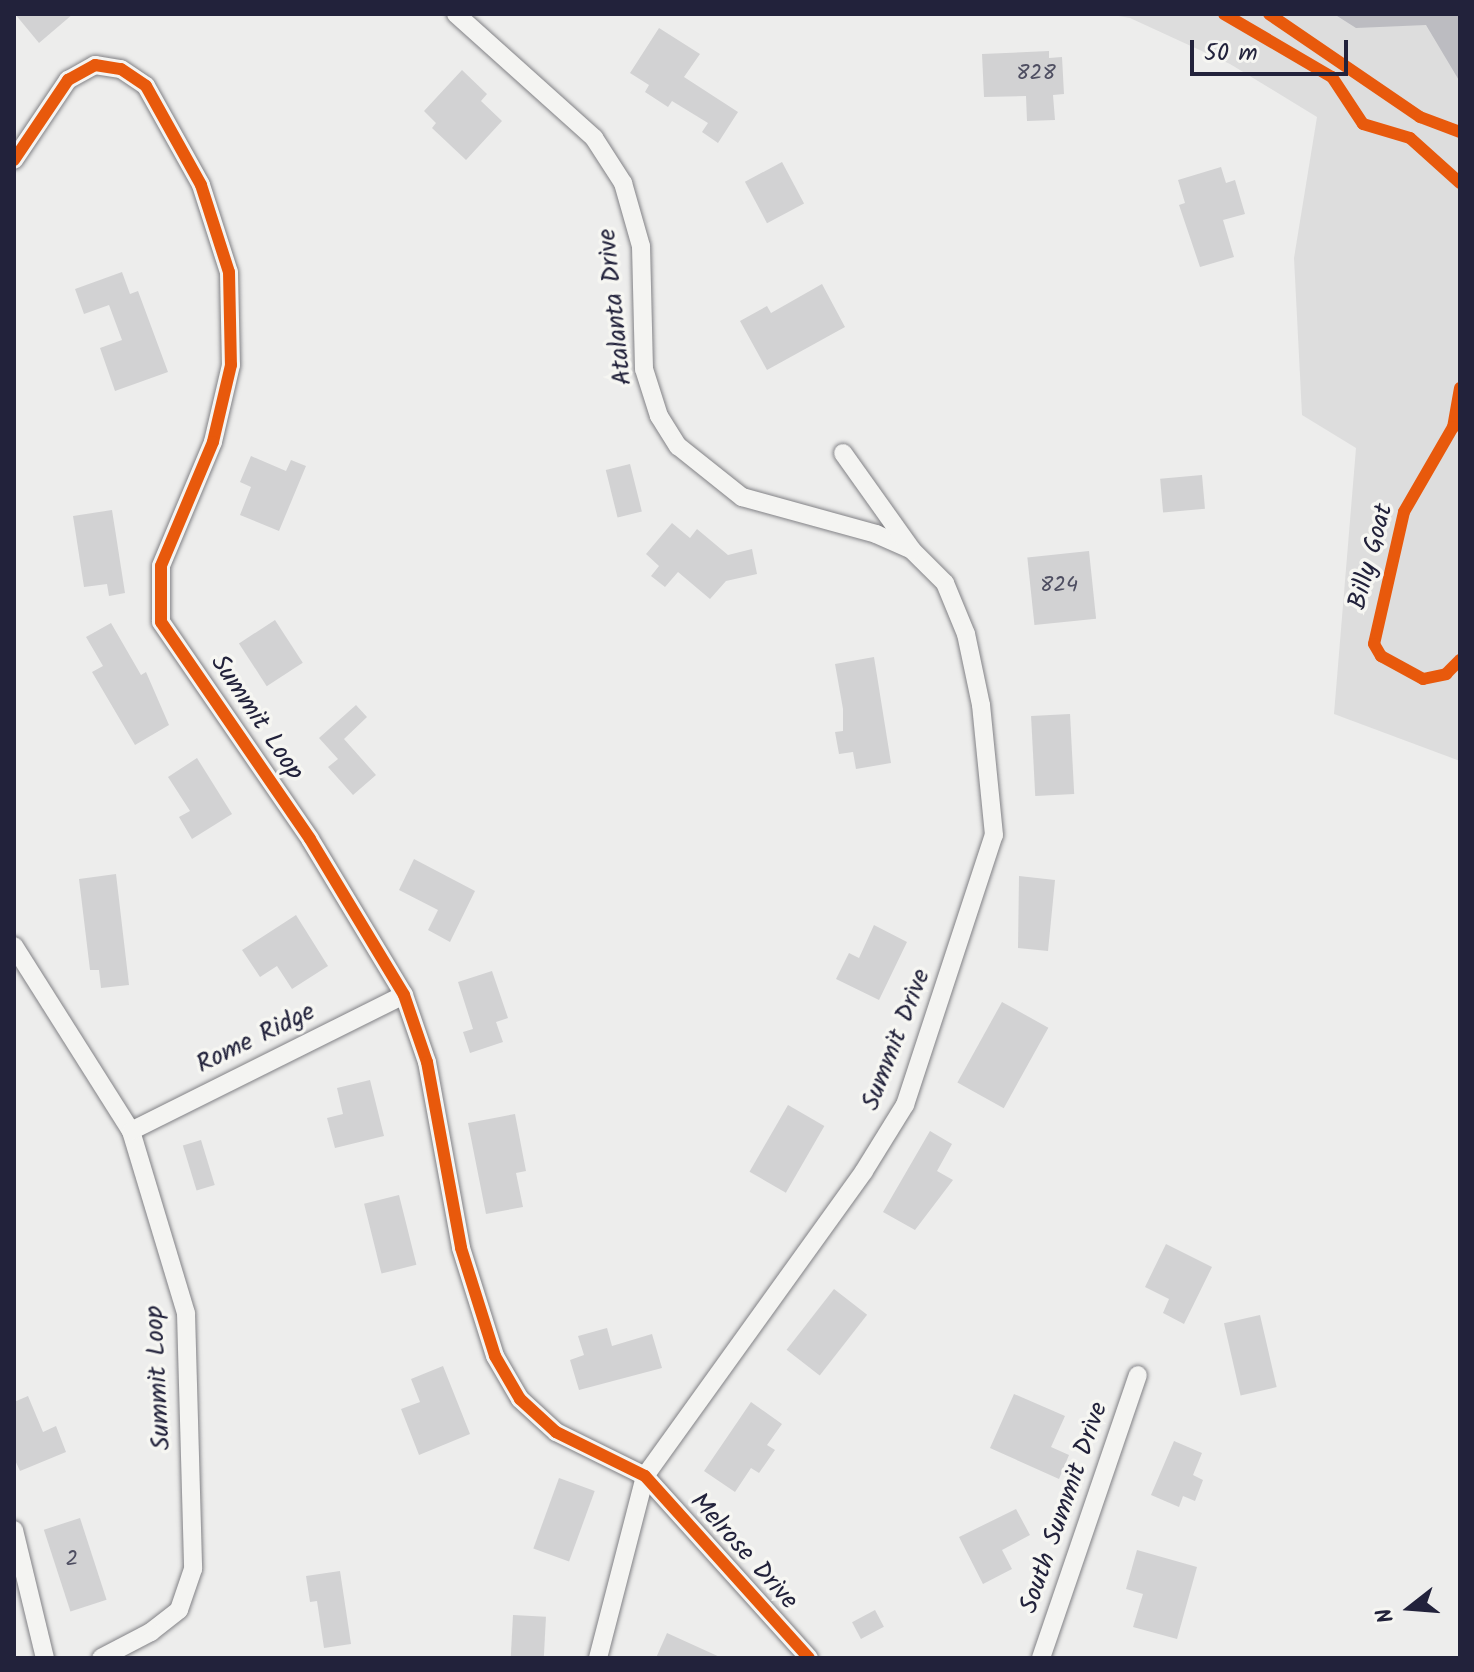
<!DOCTYPE html>
<style>
body{margin:0}
#map{position:relative;width:1474px;height:1672px;overflow:hidden;background:#ededec;font-family:Kalam,sans-serif}
div>[style]{position:absolute}
.built>*{inset:0;background:#ddd}
.water>*{inset:0;background:#bcbcc1}
.building>*{inset:0;background:#d2d2d3;transform-origin:0 0}
.roads{filter:drop-shadow(0 0 2px #828286) drop-shadow(0 0 2px #828286)}
.street>*{height:18px;margin:-9px;padding:0 9px;transform-origin:9px;border-radius:9px;background:#f4f4f2}
.cycleway>*{height:12px;margin:-6px;padding:0 6px;transform-origin:6px;border-radius:6px;background:#e8590c}
span{translate:-50% -50%;white-space:nowrap;text-align:center;line-height:1.15;-webkit-text-stroke:7px #f6f6f2;paint-order:stroke}
.number-label{font-size:22px;color:#4e4e61}
.number-label span{-webkit-text-stroke-width:0}
.street-label{font-size:26px;color:#22223b}
.frame{position:absolute;inset:0;border:16px solid #22223b;pointer-events:none}
.north{position:absolute;left:1370px;top:1568px;width:80px;height:80px;-webkit-text-stroke:6px #f6f6f2;paint-order:stroke;rotate:253deg;font-size:22px;font-weight:700;line-height:32px;text-align:center;color:#22223b}
.north::after{content:'';display:block;margin:auto;width:28px;height:36px;background:#22223b;clip-path:polygon(50% 0,100% 100%,50% 72%,0 100%)}
.scale{position:absolute;left:1190px;top:40px;width:158px;height:36px;box-sizing:border-box;border:4px solid #22223b;border-top:0;padding-left:10px;font-size:24px;line-height:28px;white-space:nowrap;color:#22223b;-webkit-text-stroke:6px #f6f6f2;paint-order:stroke}
</style>
<div id="map">
<div class="built">
<i style="clip-path:polygon(1107px 14px,1460px 14px,1460px 761px,1334px 714px,1356px 448px,1302px 415px,1294px 258px,1317px 117px,1230px 64px,1130px 18px)"></i>
</div>
<div class="water">
<i style="clip-path:polygon(1334px 14px,1460px 14px,1460px 82px,1426px 25px,1356px 28px)"></i>
</div>
<div class="building">
<i style="clip-path:polygon(15px 14px,73px 14px,39px 43px)"></i>
<i style="clip-path:polygon(659px 28px,700px 54px,684px 77px,738px 112px,718px 143px,702px 132px,708px 123px,672px 101px,668px 107px,645px 92px,649px 85px,630px 73px)"></i>
<i style="clip-path:polygon(1049px 51px,1049px 58px,1062px 57px,1064px 94px,1053px 95px,1055px 120px,1027px 121px,1026px 96px,984px 97px,982px 54px)"></i>
<i style="clip-path:polygon(462px 70px,487px 94px,481px 101px,502px 121px,466px 160px,432px 128px,436px 123px,424px 111px)"></i>
<i style="left:782px;top:162px;width:47px;height:42px;rotate:62deg"></i>
<i style="clip-path:polygon(1221px 167px,1226px 183px,1235px 180px,1245px 214px,1223px 220px,1234px 257px,1200px 267px,1179px 205px,1185px 203px,1178px 180px)"></i>
<i style="clip-path:polygon(122px 272px,130px 294px,138px 291px,168px 372px,115px 391px,100px 348px,122px 340px,109px 305px,84px 314px,75px 289px)"></i>
<i style="clip-path:polygon(822px 284px,845px 327px,767px 370px,740px 321px,767px 306px,771px 313px)"></i>
<i style="clip-path:polygon(251px 456px,286px 471px,291px 460px,306px 466px,279px 531px,240px 515px,251px 487px,240px 482px)"></i>
<i style="left:630px;top:464px;width:49px;height:25px;rotate:76deg"></i>
<i style="left:1202px;top:475px;width:34px;height:42px;rotate:85deg"></i>
<i style="clip-path:polygon(112px 510px,125px 593px,109px 596px,107px 584px,84px 587px,73px 516px)"></i>
<i style="clip-path:polygon(672px 523px,690px 538px,697px 529px,728px 555px,752px 549px,757px 574px,726px 581px,710px 599px,678px 572px,665px 587px,651px 576px,659px 566px,646px 554px)"></i>
<i style="left:1089px;top:551px;width:68px;height:62px;rotate:84deg"></i>
<i style="left:275px;top:620px;width:51px;height:43px;rotate:57deg"></i>
<i style="clip-path:polygon(111px 623px,141px 675px,146px 672px,169px 725px,135px 745px,92px 672px,103px 666px,86px 637px)"></i>
<i style="clip-path:polygon(874px 657px,891px 763px,856px 769px,853px 752px,839px 754px,835px 732px,843px 731px,843px 709px,835px 664px)"></i>
<i style="clip-path:polygon(356px 705px,367px 717px,344px 739px,376px 775px,353px 795px,328px 767px,338px 759px,319px 738px)"></i>
<i style="left:1070px;top:714px;width:80px;height:39px;rotate:87deg"></i>
<i style="clip-path:polygon(197px 758px,232px 814px,192px 839px,179px 817px,190px 811px,168px 777px)"></i>
<i style="clip-path:polygon(414px 859px,475px 891px,450px 942px,428px 930px,438px 910px,399px 890px)"></i>
<i style="clip-path:polygon(116px 874px,129px 985px,101px 988px,99px 970px,90px 970px,79px 879px)"></i>
<i style="clip-path:polygon(1019px 876px,1055px 880px,1048px 951px,1018px 948px)"></i>
<i style="clip-path:polygon(296px 915px,328px 966px,292px 989px,277px 966px,260px 977px,242px 950px)"></i>
<i style="clip-path:polygon(874px 925px,907px 942px,879px 1000px,836px 979px,849px 953px,859px 958px)"></i>
<i style="clip-path:polygon(492px 971px,508px 1018px,496px 1022px,503px 1042px,470px 1053px,463px 1032px,473px 1029px,458px 982px)"></i>
<i style="left:1002px;top:1002px;width:53px;height:92px;rotate:29deg"></i>
<i style="clip-path:polygon(370px 1080px,384px 1136px,335px 1148px,327px 1118px,343px 1114px,337px 1088px)"></i>
<i style="left:788px;top:1105px;width:42px;height:77px;rotate:30deg"></i>
<i style="clip-path:polygon(515px 1114px,526px 1171px,516px 1173px,523px 1207px,486px 1214px,468px 1123px)"></i>
<i style="clip-path:polygon(930px 1131px,952px 1144px,937px 1171px,953px 1180px,915px 1230px,883px 1212px)"></i>
<i style="left:201px;top:1140px;width:47px;height:19px;rotate:73deg"></i>
<i style="left:399px;top:1195px;width:72px;height:36px;rotate:76deg"></i>
<i style="clip-path:polygon(1166px 1244px,1212px 1267px,1184px 1324px,1163px 1313px,1169px 1299px,1145px 1287px)"></i>
<i style="left:834px;top:1289px;width:42px;height:77px;rotate:38deg"></i>
<i style="left:1260px;top:1315px;width:74px;height:37px;rotate:77deg"></i>
<i style="clip-path:polygon(607px 1328px,612px 1346px,652px 1334px,662px 1368px,579px 1390px,570px 1360px,584px 1355px,578px 1336px)"></i>
<i style="clip-path:polygon(443px 1366px,470px 1434px,419px 1455px,401px 1409px,420px 1402px,411px 1379px)"></i>
<i style="clip-path:polygon(1014px 1394px,1065px 1416px,1051px 1447px,1069px 1455px,1059px 1479px,990px 1448px)"></i>
<i style="clip-path:polygon(28px 1396px,43px 1432px,56px 1426px,66px 1452px,20px 1471px,14px 1458px,14px 1402px)"></i>
<i style="clip-path:polygon(751px 1402px,782px 1424px,767px 1445px,775px 1450px,759px 1473px,751px 1468px,735px 1492px,704px 1471px)"></i>
<i style="clip-path:polygon(1174px 1441px,1202px 1453px,1193px 1475px,1203px 1480px,1195px 1501px,1183px 1496px,1179px 1507px,1151px 1495px)"></i>
<i style="left:559px;top:1478px;width:38px;height:75px;rotate:20deg"></i>
<i style="clip-path:polygon(1016px 1509px,1030px 1535px,1002px 1550px,1012px 1569px,983px 1584px,959px 1537px)"></i>
<i style="left:80px;top:1518px;width:86px;height:38px;rotate:72deg"></i>
<i style="clip-path:polygon(1137px 1550px,1197px 1567px,1177px 1639px,1133px 1627px,1143px 1594px,1126px 1589px)"></i>
<i style="clip-path:polygon(340px 1571px,351px 1644px,324px 1648px,317px 1601px,310px 1602px,306px 1576px)"></i>
<i style="left:875px;top:1610px;width:19px;height:26px;rotate:62deg"></i>
<i style="left:513px;top:1615px;width:33px;height:43px;rotate:3deg"></i>
<i style="clip-path:polygon(667px 1633px,722px 1658px,656px 1658px)"></i>
</div>
<div class="roads">
<div class="street">
<i style="left:456px;top:14px;width:186px;rotate:41.9deg"></i>
<i style="left:594px;top:138px;width:54px;rotate:57.2deg"></i>
<i style="left:623px;top:183px;width:66px;rotate:74.1deg"></i>
<i style="left:641px;top:246px;width:123px;rotate:88.6deg"></i>
<i style="left:644px;top:369px;width:49px;rotate:72.3deg"></i>
<i style="left:659px;top:416px;width:36px;rotate:58deg"></i>
<i style="left:678px;top:446px;width:82px;rotate:38.6deg"></i>
<i style="left:742px;top:497px;width:139px;rotate:15.4deg"></i>
<i style="left:876px;top:534px;width:36px;rotate:24deg"></i>
<i style="left:14px;top:160px;width:97px;rotate:-56deg"></i>
<i style="left:68px;top:80px;width:31px;rotate:-29deg"></i>
<i style="left:95px;top:65px;width:26px;rotate:9deg"></i>
<i style="left:121px;top:69px;width:30px;rotate:34deg"></i>
<i style="left:146px;top:86px;width:113px;rotate:60.9deg"></i>
<i style="left:201px;top:185px;width:91px;rotate:72.2deg"></i>
<i style="left:229px;top:272px;width:93px;rotate:88.8deg"></i>
<i style="left:231px;top:365px;width:79px;rotate:103.2deg"></i>
<i style="left:213px;top:442px;width:134px;rotate:112.8deg"></i>
<i style="left:161px;top:566px;width:56px;rotate:90deg"></i>
<i style="left:161px;top:622px;width:263px;rotate:55.5deg"></i>
<i style="left:310px;top:839px;width:182px;rotate:58.9deg"></i>
<i style="left:404px;top:995px;width:71px;rotate:71.1deg"></i>
<i style="left:427px;top:1062px;width:189px;rotate:79.6deg"></i>
<i style="left:461px;top:1248px;width:113px;rotate:72.5deg"></i>
<i style="left:495px;top:1356px;width:50px;rotate:59.8deg"></i>
<i style="left:520px;top:1399px;width:49px;rotate:42.5deg"></i>
<i style="left:556px;top:1432px;width:99px;rotate:26.3deg"></i>
<i style="left:645px;top:1476px;width:245px;rotate:48deg"></i>
<i style="left:14px;top:946px;width:219px;rotate:57.7deg"></i>
<i style="left:131px;top:1131px;width:190px;rotate:73.2deg"></i>
<i style="left:186px;top:1313px;width:256px;rotate:88.4deg"></i>
<i style="left:193px;top:1569px;width:43px;rotate:108.9deg"></i>
<i style="left:179px;top:1610px;width:36px;rotate:142deg"></i>
<i style="left:151px;top:1632px;width:56px;rotate:152.5deg"></i>
<i style="left:131px;top:1131px;width:305px;rotate:-26.5deg"></i>
<i style="left:14px;top:1530px;width:132px;rotate:76.4deg"></i>
<i style="left:598px;top:1658px;width:188px;rotate:-75.5deg"></i>
<i style="left:645px;top:1476px;width:375px;rotate:-54.3deg"></i>
<i style="left:864px;top:1171px;width:78px;rotate:-58.2deg"></i>
<i style="left:905px;top:1105px;width:284px;rotate:-71.8deg"></i>
<i style="left:994px;top:835px;width:131px;rotate:-95.7deg"></i>
<i style="left:981px;top:705px;width:73px;rotate:-101.9deg"></i>
<i style="left:966px;top:634px;width:55px;rotate:-112.4deg"></i>
<i style="left:945px;top:583px;width:47px;rotate:-135deg"></i>
<i style="left:912px;top:550px;width:119px;rotate:-125.4deg"></i>
<i style="left:1041px;top:1658px;width:299px;rotate:-71.1deg"></i>
</div>
</div>
<div class="cycleway">
<i style="left:1224px;top:14px;width:125px;rotate:30.3deg"></i>
<i style="left:1332px;top:77px;width:56px;rotate:56.6deg"></i>
<i style="left:1363px;top:124px;width:49px;rotate:16.6deg"></i>
<i style="left:1410px;top:138px;width:67px;rotate:42deg"></i>
<i style="left:1269px;top:14px;width:183px;rotate:34.3deg"></i>
<i style="left:1420px;top:117px;width:43px;rotate:20.6deg"></i>
<i style="left:14px;top:160px;width:97px;rotate:-56deg"></i>
<i style="left:68px;top:80px;width:31px;rotate:-29deg"></i>
<i style="left:95px;top:65px;width:26px;rotate:9deg"></i>
<i style="left:121px;top:69px;width:30px;rotate:34deg"></i>
<i style="left:146px;top:86px;width:113px;rotate:60.9deg"></i>
<i style="left:201px;top:185px;width:91px;rotate:72.2deg"></i>
<i style="left:229px;top:272px;width:93px;rotate:88.8deg"></i>
<i style="left:231px;top:365px;width:79px;rotate:103.2deg"></i>
<i style="left:213px;top:442px;width:134px;rotate:112.8deg"></i>
<i style="left:161px;top:566px;width:56px;rotate:90deg"></i>
<i style="left:161px;top:622px;width:263px;rotate:55.5deg"></i>
<i style="left:310px;top:839px;width:182px;rotate:58.9deg"></i>
<i style="left:404px;top:995px;width:71px;rotate:71.1deg"></i>
<i style="left:427px;top:1062px;width:189px;rotate:79.6deg"></i>
<i style="left:461px;top:1248px;width:113px;rotate:72.5deg"></i>
<i style="left:495px;top:1356px;width:50px;rotate:59.8deg"></i>
<i style="left:520px;top:1399px;width:49px;rotate:42.5deg"></i>
<i style="left:556px;top:1432px;width:99px;rotate:26.3deg"></i>
<i style="left:645px;top:1476px;width:245px;rotate:48deg"></i>
<i style="left:1460px;top:388px;width:40px;rotate:100deg"></i>
<i style="left:1453px;top:427px;width:98px;rotate:120deg"></i>
<i style="left:1404px;top:512px;width:135px;rotate:102.8deg"></i>
<i style="left:1374px;top:644px;width:14px;rotate:60deg"></i>
<i style="left:1381px;top:656px;width:48px;rotate:28.7deg"></i>
<i style="left:1423px;top:679px;width:24px;rotate:-12deg"></i>
<i style="left:1446px;top:674px;width:20px;rotate:-45deg"></i>
</div>
<div class="number-label">
<span style="left:1036px;top:74px">828</span>
<span style="left:1059px;top:586px">824</span>
<span style="left:72px;top:1560px">2</span>
</div>
<div class="street-label">
<span style="left:616px;top:307px;rotate:-96deg">Atalanta Drive</span>
<span style="left:1372px;top:557px;rotate:-75deg">Billy Goat</span>
<span style="left:256px;top:718px;rotate:56deg">Summit Loop</span>
<span style="left:256px;top:1039px;rotate:-26deg">Rome Ridge</span>
<span style="left:897px;top:1040px;rotate:-69deg">Summit Drive</span>
<span style="left:159px;top:1378px;rotate:-93deg">Summit Loop</span>
<span style="left:1065px;top:1508px;rotate:-71deg">South Summit Drive</span>
<span style="left:743px;top:1552px;rotate:48deg">Melrose Drive</span>
</div>
<div class="frame"></div>
<div class="north">N</div>
<div class="scale">50 m</div>
</div>
